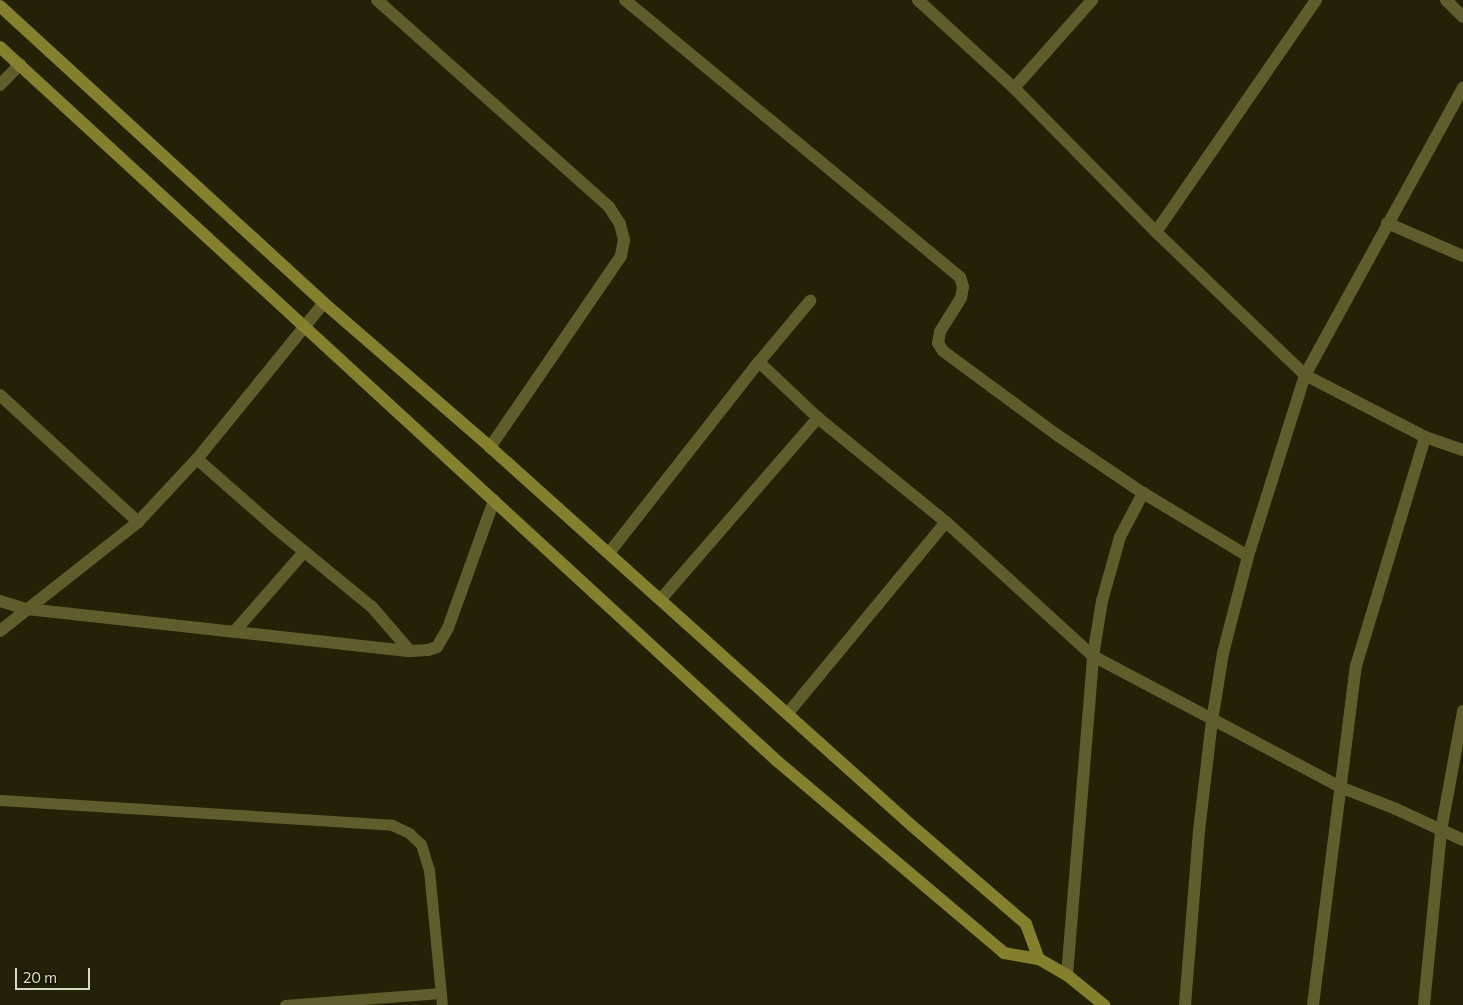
<!DOCTYPE html>
<style>
body{margin:0}
#map{position:relative;width:1463px;height:1005px;overflow:hidden;background:#232106;font-family:Commissioner,sans-serif}
div>[style]{position:absolute}
.service>*{height:11px;margin:-5.5px;padding:0 5.5px;transform-origin:5.5px;border-radius:5.5px;background:#605d2d}
.minor>*{height:12px;margin:-6px;padding:0 6px;transform-origin:6px;border-radius:6px;background:#605d2d}
.secondary>*{height:12px;margin:-6px;padding:0 6px;transform-origin:6px;border-radius:6px;background:#85802d}
span{translate:-50% -50%;white-space:nowrap;text-align:center;line-height:1.15;-webkit-text-stroke:5px #1a1800;paint-order:stroke}
.scale{position:absolute;left:15px;top:968px;width:75px;height:22px;box-sizing:border-box;border:2px solid #d9d8c8;border-top:0;padding-left:6px;font-size:15px;line-height:18px;white-space:nowrap;color:#d9d8c8;-webkit-text-stroke:4px #1a1800;paint-order:stroke}
</style>
<div id="map">
<div class="service">
<i style="left:0;top:800px;width:393px;rotate:3.6deg"></i>
<i style="left:392px;top:825px;width:19px;rotate:25deg"></i>
<i style="left:409px;top:833px;width:16px;rotate:43deg"></i>
<i style="left:421px;top:844px;width:27px;rotate:73deg"></i>
<i style="left:429px;top:870px;width:136px;rotate:84.5deg"></i>
<i style="left:285px;top:1005px;width:156px;rotate:-4.4deg"></i>
</div>
<div class="minor">
<i style="left:377px;top:0;width:311px;rotate:41.7deg"></i>
<i style="left:609px;top:207px;width:20px;rotate:57deg"></i>
<i style="left:620px;top:224px;width:16px;rotate:76deg"></i>
<i style="left:624px;top:240px;width:16px;rotate:101deg"></i>
<i style="left:621px;top:256px;width:232px;rotate:124.4deg"></i>
<i style="left:625px;top:0;width:435px;rotate:39.6deg"></i>
<i style="left:960px;top:277px;width:10px;rotate:73deg"></i>
<i style="left:963px;top:287px;width:11px;rotate:100deg"></i>
<i style="left:961px;top:298px;width:40px;rotate:122deg"></i>
<i style="left:940px;top:332px;width:11px;rotate:100deg"></i>
<i style="left:938px;top:343px;width:9px;rotate:58deg"></i>
<i style="left:943px;top:351px;width:142px;rotate:36.4deg"></i>
<i style="left:1057px;top:435px;width:104px;rotate:34deg"></i>
<i style="left:1143px;top:493px;width:122px;rotate:31deg"></i>
<i style="left:918px;top:0;width:130px;rotate:42.5deg"></i>
<i style="left:1014px;top:88px;width:202px;rotate:45.4deg"></i>
<i style="left:1156px;top:232px;width:207px;rotate:43.8deg"></i>
<i style="left:1305px;top:375px;width:135px;rotate:27.3deg"></i>
<i style="left:1425px;top:437px;width:40px;rotate:18.9deg"></i>
<i style="left:1446px;top:0;width:24px;rotate:45deg"></i>
<i style="left:0;top:85px;width:29px;rotate:-46deg"></i>
<i style="left:1014px;top:88px;width:118px;rotate:-48.4deg"></i>
<i style="left:1387px;top:223px;width:83px;rotate:23.5deg"></i>
<i style="left:1156px;top:232px;width:282px;rotate:-55.4deg"></i>
<i style="left:759px;top:362px;width:80px;rotate:-50.1deg"></i>
<i style="left:0;top:395px;width:188px;rotate:42.6deg"></i>
<i style="left:197px;top:459px;width:100px;rotate:41.3deg"></i>
<i style="left:272px;top:525px;width:129px;rotate:39.4deg"></i>
<i style="left:372px;top:607px;width:58px;rotate:49.2deg"></i>
<i style="left:609px;top:553px;width:243px;rotate:-51.9deg"></i>
<i style="left:759px;top:362px;width:81px;rotate:43.5deg"></i>
<i style="left:818px;top:418px;width:165px;rotate:39.1deg"></i>
<i style="left:946px;top:522px;width:199px;rotate:42.4deg"></i>
<i style="left:1093px;top:656px;width:280px;rotate:27.9deg"></i>
<i style="left:1340px;top:787px;width:60px;rotate:21.4deg"></i>
<i style="left:1396px;top:809px;width:74px;rotate:24.8deg"></i>
<i style="left:661px;top:599px;width:240px;rotate:-49.1deg"></i>
<i style="left:0;top:601px;width:28px;rotate:17deg"></i>
<i style="left:27px;top:609px;width:385px;rotate:6.3deg"></i>
<i style="left:410px;top:651px;width:18px;rotate:-3deg"></i>
<i style="left:428px;top:650px;width:9px;rotate:-18deg"></i>
<i style="left:437px;top:647px;width:22px;rotate:-60deg"></i>
<i style="left:448px;top:628px;width:136px;rotate:-70.2deg"></i>
<i style="left:0;top:631px;width:176px;rotate:-38.3deg"></i>
<i style="left:138px;top:522px;width:86px;rotate:-46.9deg"></i>
<i style="left:197px;top:459px;width:201px;rotate:-50.9deg"></i>
<i style="left:234px;top:632px;width:106px;rotate:-48.8deg"></i>
<i style="left:788px;top:713px;width:248px;rotate:-50.4deg"></i>
<i style="left:1067px;top:975px;width:320px;rotate:-85.3deg"></i>
<i style="left:1093px;top:656px;width:56px;rotate:-80.7deg"></i>
<i style="left:1102px;top:601px;width:66px;rotate:-74.3deg"></i>
<i style="left:1120px;top:537px;width:50px;rotate:-62.4deg"></i>
<i style="left:1185px;top:1005px;width:175px;rotate:-85.4deg"></i>
<i style="left:1199px;top:831px;width:111px;rotate:-83.3deg"></i>
<i style="left:1212px;top:721px;width:69px;rotate:-80.8deg"></i>
<i style="left:1223px;top:653px;width:100px;rotate:-75.5deg"></i>
<i style="left:1248px;top:556px;width:190px;rotate:-72.5deg"></i>
<i style="left:1305px;top:375px;width:328px;rotate:-61.2deg"></i>
<i style="left:1313px;top:1005px;width:342px;rotate:-82.8deg"></i>
<i style="left:1356px;top:666px;width:239px;rotate:-73.2deg"></i>
<i style="left:1424px;top:1005px;width:175px;rotate:-84.4deg"></i>
<i style="left:1441px;top:831px;width:122px;rotate:-79.6deg"></i>
</div>
<div class="secondary">
<i style="left:0;top:6px;width:440px;rotate:42.5deg"></i>
<i style="left:324px;top:303px;width:220px;rotate:40.9deg"></i>
<i style="left:490px;top:447px;width:566px;rotate:41.92deg"></i>
<i style="left:911px;top:825px;width:152px;rotate:40.7deg"></i>
<i style="left:1026px;top:924px;width:37px;rotate:70deg"></i>
<i style="left:0;top:47px;width:1055px;rotate:42.58deg"></i>
<i style="left:777px;top:761px;width:297px;rotate:40.2deg"></i>
<i style="left:1004px;top:953px;width:36px;rotate:10deg"></i>
<i style="left:1039px;top:959px;width:32px;rotate:30deg"></i>
<i style="left:1067px;top:975px;width:48px;rotate:39deg"></i>
</div>
<div class="scale">20 m</div>
</div>
